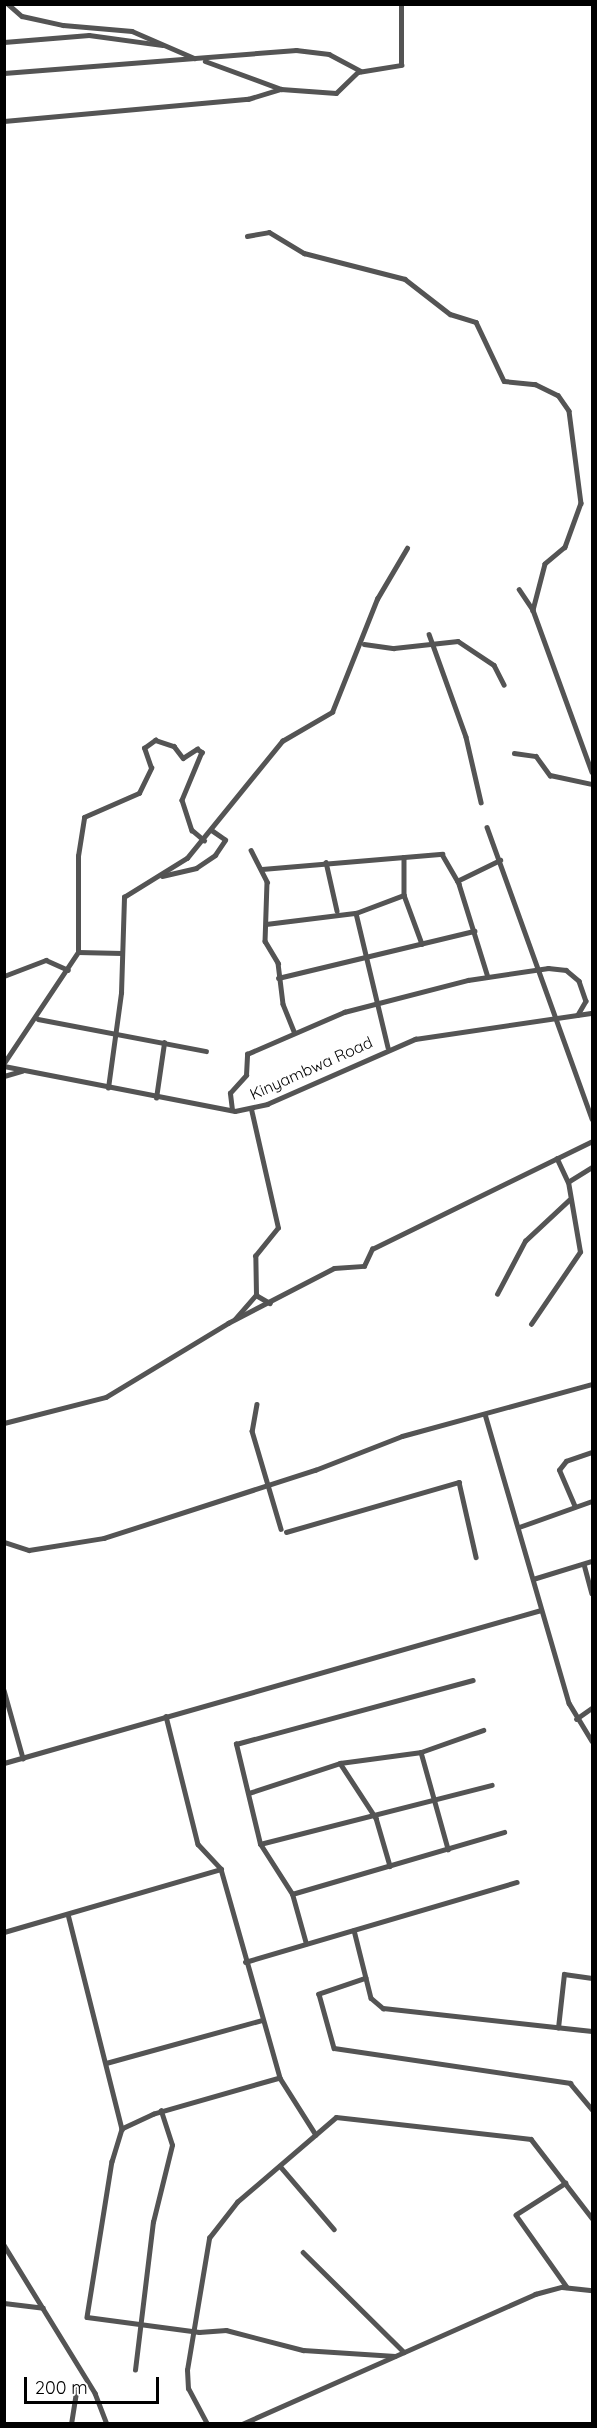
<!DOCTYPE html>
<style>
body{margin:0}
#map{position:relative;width:597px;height:2428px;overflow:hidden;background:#fff;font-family:Quicksand,sans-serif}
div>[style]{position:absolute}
.minor>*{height:4.5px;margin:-2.25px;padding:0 2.25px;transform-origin:2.25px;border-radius:2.25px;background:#545454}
span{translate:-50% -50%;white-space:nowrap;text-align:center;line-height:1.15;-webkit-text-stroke:5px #fff;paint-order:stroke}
.street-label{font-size:16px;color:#000}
.frame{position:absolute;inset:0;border:6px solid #000;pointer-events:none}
.scale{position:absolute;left:24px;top:2377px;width:135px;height:27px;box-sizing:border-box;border:3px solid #000;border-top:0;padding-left:8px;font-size:18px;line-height:21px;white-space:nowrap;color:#000;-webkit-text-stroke:4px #fff;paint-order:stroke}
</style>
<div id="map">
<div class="minor">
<i style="left:8px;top:4px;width:18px;rotate:41deg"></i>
<i style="left:22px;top:16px;width:42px;rotate:12.4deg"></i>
<i style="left:63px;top:25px;width:69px;rotate:5deg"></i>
<i style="left:132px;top:31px;width:68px;rotate:23.5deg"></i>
<i style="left:4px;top:42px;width:85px;rotate:-4.7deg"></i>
<i style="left:89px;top:35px;width:74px;rotate:7.8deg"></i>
<i style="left:205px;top:61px;width:81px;rotate:20.2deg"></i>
<i style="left:4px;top:73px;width:293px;rotate:-4.5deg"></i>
<i style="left:296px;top:50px;width:33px;rotate:7deg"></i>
<i style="left:329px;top:54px;width:36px;rotate:28deg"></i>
<i style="left:4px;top:121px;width:245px;rotate:-5.2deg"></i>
<i style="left:248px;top:99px;width:34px;rotate:-17deg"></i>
<i style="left:281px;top:89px;width:55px;rotate:4.2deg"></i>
<i style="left:336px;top:93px;width:30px;rotate:-44deg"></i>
<i style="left:358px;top:72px;width:44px;rotate:-9.2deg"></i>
<i style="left:401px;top:65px;width:61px;rotate:-90deg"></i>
<i style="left:247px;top:236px;width:22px;rotate:-10deg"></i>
<i style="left:269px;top:232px;width:41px;rotate:31deg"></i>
<i style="left:304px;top:253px;width:104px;rotate:14.4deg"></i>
<i style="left:405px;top:279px;width:57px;rotate:37.9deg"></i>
<i style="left:450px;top:314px;width:27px;rotate:17deg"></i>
<i style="left:476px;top:322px;width:65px;rotate:64.6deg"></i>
<i style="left:504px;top:381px;width:31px;rotate:6deg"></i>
<i style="left:535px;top:384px;width:25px;rotate:26deg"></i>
<i style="left:558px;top:395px;width:19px;rotate:55deg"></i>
<i style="left:569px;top:411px;width:93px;rotate:82.6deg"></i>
<i style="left:581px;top:503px;width:47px;rotate:110deg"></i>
<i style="left:565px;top:547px;width:26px;rotate:140deg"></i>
<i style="left:545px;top:564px;width:48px;rotate:104.6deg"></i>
<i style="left:533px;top:610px;width:172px;rotate:70deg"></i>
<i style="left:519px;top:589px;width:25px;rotate:56deg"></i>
<i style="left:429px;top:634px;width:109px;rotate:70.2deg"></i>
<i style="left:466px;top:737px;width:67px;rotate:77deg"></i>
<i style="left:364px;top:644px;width:30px;rotate:8deg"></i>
<i style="left:394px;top:648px;width:64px;rotate:-6.2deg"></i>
<i style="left:458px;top:641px;width:43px;rotate:33.7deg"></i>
<i style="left:494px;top:665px;width:22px;rotate:63deg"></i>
<i style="left:514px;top:753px;width:22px;rotate:8deg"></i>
<i style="left:536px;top:756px;width:24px;rotate:54deg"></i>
<i style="left:550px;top:775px;width:43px;rotate:12.1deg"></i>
<i style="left:487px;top:827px;width:310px;rotate:70.2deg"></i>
<i style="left:251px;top:850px;width:36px;rotate:63deg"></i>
<i style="left:267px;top:882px;width:59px;rotate:91.9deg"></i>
<i style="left:265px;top:941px;width:26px;rotate:59deg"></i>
<i style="left:278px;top:963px;width:41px;rotate:83deg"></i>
<i style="left:283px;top:1004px;width:29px;rotate:68deg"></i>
<i style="left:404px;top:857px;width:38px;rotate:90deg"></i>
<i style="left:404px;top:895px;width:52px;rotate:69.8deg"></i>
<i style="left:326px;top:862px;width:50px;rotate:77.3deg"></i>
<i style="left:262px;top:869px;width:181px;rotate:-4.8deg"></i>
<i style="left:442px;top:854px;width:34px;rotate:60deg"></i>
<i style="left:459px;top:884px;width:97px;rotate:72.7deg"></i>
<i style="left:162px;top:876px;width:35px;rotate:-13deg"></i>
<i style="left:196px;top:868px;width:23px;rotate:-34deg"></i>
<i style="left:215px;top:855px;width:18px;rotate:-56deg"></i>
<i style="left:225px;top:840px;width:16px;rotate:-145deg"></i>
<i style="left:457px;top:881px;width:48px;rotate:-26deg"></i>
<i style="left:356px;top:913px;width:138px;rotate:76.6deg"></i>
<i style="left:266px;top:924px;width:91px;rotate:-7deg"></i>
<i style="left:356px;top:913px;width:51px;rotate:-20.6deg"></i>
<i style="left:78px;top:952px;width:44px;rotate:1.3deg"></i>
<i style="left:4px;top:976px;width:45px;rotate:-20.9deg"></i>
<i style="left:46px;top:960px;width:24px;rotate:24deg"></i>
<i style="left:278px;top:978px;width:202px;rotate:-13.5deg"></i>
<i style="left:38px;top:1019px;width:171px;rotate:10.8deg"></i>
<i style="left:4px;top:1063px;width:133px;rotate:-56.3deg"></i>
<i style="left:78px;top:952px;width:96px;rotate:-90deg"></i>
<i style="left:78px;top:856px;width:39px;rotate:-81deg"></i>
<i style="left:84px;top:817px;width:60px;rotate:-23.6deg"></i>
<i style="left:139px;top:793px;width:28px;rotate:-64deg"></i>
<i style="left:151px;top:768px;width:21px;rotate:-109deg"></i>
<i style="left:144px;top:748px;width:14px;rotate:-36deg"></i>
<i style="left:155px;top:740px;width:20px;rotate:18deg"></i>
<i style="left:174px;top:746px;width:15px;rotate:53deg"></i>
<i style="left:183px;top:758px;width:17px;rotate:-33deg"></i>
<i style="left:197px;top:749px;width:6px;rotate:31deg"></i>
<i style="left:202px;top:752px;width:52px;rotate:112.6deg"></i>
<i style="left:182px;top:800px;width:32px;rotate:72deg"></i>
<i style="left:192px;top:830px;width:16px;rotate:40deg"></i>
<i style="left:4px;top:1066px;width:235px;rotate:11deg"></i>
<i style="left:235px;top:1111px;width:33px;rotate:-12deg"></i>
<i style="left:267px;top:1104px;width:162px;rotate:-23.7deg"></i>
<i style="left:415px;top:1039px;width:179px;rotate:-8.4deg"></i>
<i style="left:4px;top:1076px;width:19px;rotate:-16deg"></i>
<i style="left:108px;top:1088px;width:96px;rotate:-82.2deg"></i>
<i style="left:121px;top:993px;width:96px;rotate:-88.2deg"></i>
<i style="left:124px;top:897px;width:74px;rotate:-31.8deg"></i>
<i style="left:187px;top:858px;width:151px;rotate:-50.9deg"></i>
<i style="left:282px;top:741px;width:58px;rotate:-30.1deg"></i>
<i style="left:332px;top:712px;width:122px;rotate:-68.3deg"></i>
<i style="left:377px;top:599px;width:59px;rotate:-59.5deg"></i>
<i style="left:156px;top:1098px;width:56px;rotate:-81.7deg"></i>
<i style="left:232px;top:1110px;width:17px;rotate:-97deg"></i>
<i style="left:230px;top:1093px;width:24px;rotate:-48deg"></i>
<i style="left:246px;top:1075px;width:21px;rotate:-87deg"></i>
<i style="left:247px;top:1054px;width:106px;rotate:-23.4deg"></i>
<i style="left:344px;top:1012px;width:128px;rotate:-14.5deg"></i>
<i style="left:468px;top:980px;width:81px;rotate:-8.5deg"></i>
<i style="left:548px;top:968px;width:18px;rotate:6deg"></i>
<i style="left:566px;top:970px;width:17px;rotate:40deg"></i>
<i style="left:579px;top:981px;width:21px;rotate:71deg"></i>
<i style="left:586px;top:1001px;width:16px;rotate:120deg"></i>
<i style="left:557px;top:1158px;width:26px;rotate:65deg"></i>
<i style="left:497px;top:1294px;width:60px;rotate:-62.2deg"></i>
<i style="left:525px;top:1241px;width:60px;rotate:-43deg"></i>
<i style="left:256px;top:1295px;width:16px;rotate:30deg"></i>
<i style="left:235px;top:1319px;width:32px;rotate:-49deg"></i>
<i style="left:256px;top:1295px;width:39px;rotate:-91deg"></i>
<i style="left:255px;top:1256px;width:36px;rotate:-51deg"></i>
<i style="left:278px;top:1228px;width:122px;rotate:-102.8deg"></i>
<i style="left:531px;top:1324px;width:87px;rotate:-55.8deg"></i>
<i style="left:580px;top:1252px;width:71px;rotate:-99.7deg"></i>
<i style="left:568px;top:1182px;width:28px;rotate:-32deg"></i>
<i style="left:257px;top:1404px;width:27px;rotate:100deg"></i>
<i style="left:252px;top:1431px;width:102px;rotate:73.5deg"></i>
<i style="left:485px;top:1414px;width:301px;rotate:73.8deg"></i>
<i style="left:569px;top:1703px;width:44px;rotate:58.8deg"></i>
<i style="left:4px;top:1423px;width:105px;rotate:-14.3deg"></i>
<i style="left:106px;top:1397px;width:143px;rotate:-31.2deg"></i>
<i style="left:228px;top:1323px;width:119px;rotate:-27.4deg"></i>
<i style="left:334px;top:1268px;width:30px;rotate:-4deg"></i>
<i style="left:364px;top:1266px;width:19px;rotate:-65deg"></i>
<i style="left:372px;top:1249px;width:245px;rotate:-26.1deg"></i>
<i style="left:575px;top:1507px;width:40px;rotate:-113.4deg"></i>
<i style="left:559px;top:1470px;width:11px;rotate:-52deg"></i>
<i style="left:566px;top:1461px;width:28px;rotate:-19deg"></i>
<i style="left:519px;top:1527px;width:77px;rotate:-19.6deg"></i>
<i style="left:286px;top:1532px;width:180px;rotate:-16.1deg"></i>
<i style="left:459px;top:1482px;width:77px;rotate:77.2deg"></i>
<i style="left:4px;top:1542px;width:26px;rotate:18deg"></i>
<i style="left:29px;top:1550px;width:76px;rotate:-9.1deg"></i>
<i style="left:104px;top:1538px;width:222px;rotate:-17.9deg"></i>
<i style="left:315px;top:1470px;width:93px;rotate:-21.3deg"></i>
<i style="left:402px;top:1436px;width:197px;rotate:-15.3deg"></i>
<i style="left:584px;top:1564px;width:30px;rotate:75deg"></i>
<i style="left:533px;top:1579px;width:62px;rotate:-17deg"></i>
<i style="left:4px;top:1690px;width:71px;rotate:74.4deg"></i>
<i style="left:166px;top:1716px;width:132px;rotate:76deg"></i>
<i style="left:198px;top:1844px;width:34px;rotate:47deg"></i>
<i style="left:221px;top:1869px;width:217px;rotate:74.2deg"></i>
<i style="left:280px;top:2078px;width:67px;rotate:57.7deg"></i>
<i style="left:576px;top:1719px;width:19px;rotate:-35deg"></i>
<i style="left:421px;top:1752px;width:101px;rotate:74.4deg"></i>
<i style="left:4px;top:1763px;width:558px;rotate:-15.9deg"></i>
<i style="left:340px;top:1763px;width:66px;rotate:56.8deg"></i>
<i style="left:376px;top:1818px;width:50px;rotate:73.7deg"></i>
<i style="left:249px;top:1793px;width:96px;rotate:-18.2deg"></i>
<i style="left:340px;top:1763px;width:82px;rotate:-7.7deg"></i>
<i style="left:421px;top:1752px;width:66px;rotate:-19.5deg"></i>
<i style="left:260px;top:1844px;width:239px;rotate:-14.3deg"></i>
<i style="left:292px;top:1894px;width:221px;rotate:-16.3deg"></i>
<i style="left:68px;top:1914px;width:222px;rotate:75.9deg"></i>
<i style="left:354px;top:1930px;width:70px;rotate:76deg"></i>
<i style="left:371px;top:1998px;width:16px;rotate:40deg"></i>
<i style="left:383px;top:2008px;width:210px;rotate:6.3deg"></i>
<i style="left:4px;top:1932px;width:226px;rotate:-16.2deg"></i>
<i style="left:306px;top:1944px;width:52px;rotate:-105.6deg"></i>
<i style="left:292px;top:1894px;width:59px;rotate:-122.6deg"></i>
<i style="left:260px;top:1844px;width:103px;rotate:-103.5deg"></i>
<i style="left:236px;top:1744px;width:245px;rotate:-15.1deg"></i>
<i style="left:245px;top:1962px;width:283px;rotate:-16.4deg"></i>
<i style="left:366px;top:1978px;width:50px;rotate:161.2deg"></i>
<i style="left:319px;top:1994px;width:56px;rotate:74.5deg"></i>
<i style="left:334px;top:2048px;width:239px;rotate:8.4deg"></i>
<i style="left:570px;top:2083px;width:34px;rotate:50deg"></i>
<i style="left:558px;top:2028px;width:54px;rotate:-83.7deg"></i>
<i style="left:564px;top:1974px;width:28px;rotate:8deg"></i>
<i style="left:106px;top:2063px;width:162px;rotate:-15.4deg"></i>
<i style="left:280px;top:2078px;width:131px;rotate:164.1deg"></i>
<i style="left:154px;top:2114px;width:35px;rotate:155deg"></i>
<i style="left:122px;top:2129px;width:34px;rotate:107deg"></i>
<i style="left:112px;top:2161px;width:158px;rotate:99.1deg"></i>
<i style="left:87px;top:2317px;width:113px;rotate:7.6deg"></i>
<i style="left:199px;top:2332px;width:27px;rotate:-4deg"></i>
<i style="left:226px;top:2330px;width:80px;rotate:14.6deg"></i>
<i style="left:303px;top:2350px;width:92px;rotate:3.7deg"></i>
<i style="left:280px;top:2166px;width:83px;rotate:49.4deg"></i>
<i style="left:566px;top:2183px;width:59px;rotate:147.4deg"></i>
<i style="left:516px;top:2215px;width:88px;rotate:54.7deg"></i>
<i style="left:4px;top:2245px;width:174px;rotate:58.4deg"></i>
<i style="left:95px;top:2393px;width:33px;rotate:69deg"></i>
<i style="left:303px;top:2252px;width:142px;rotate:44.7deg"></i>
<i style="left:4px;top:2303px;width:39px;rotate:7deg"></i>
<i style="left:135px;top:2370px;width:149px;rotate:-83.1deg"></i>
<i style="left:153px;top:2222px;width:79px;rotate:-76.1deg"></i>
<i style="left:172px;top:2145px;width:36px;rotate:-108deg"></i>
<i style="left:71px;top:2424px;width:38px;rotate:-81deg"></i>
<i style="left:207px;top:2424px;width:40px;rotate:-118deg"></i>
<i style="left:188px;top:2389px;width:19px;rotate:-93deg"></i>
<i style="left:187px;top:2370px;width:134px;rotate:-80.5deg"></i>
<i style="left:209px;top:2238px;width:46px;rotate:-52.1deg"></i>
<i style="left:237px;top:2202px;width:130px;rotate:-40.6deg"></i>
<i style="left:336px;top:2117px;width:196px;rotate:6.4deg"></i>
<i style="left:531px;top:2139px;width:100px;rotate:52.3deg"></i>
<i style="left:242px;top:2424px;width:321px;rotate:-23.9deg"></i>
<i style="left:535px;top:2294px;width:28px;rotate:-15deg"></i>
<i style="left:562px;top:2287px;width:30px;rotate:6deg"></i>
</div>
<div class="street-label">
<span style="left:311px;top:1068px;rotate:-24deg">Kinyambwa Road</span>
</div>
<div class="frame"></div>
<div class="scale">200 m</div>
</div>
